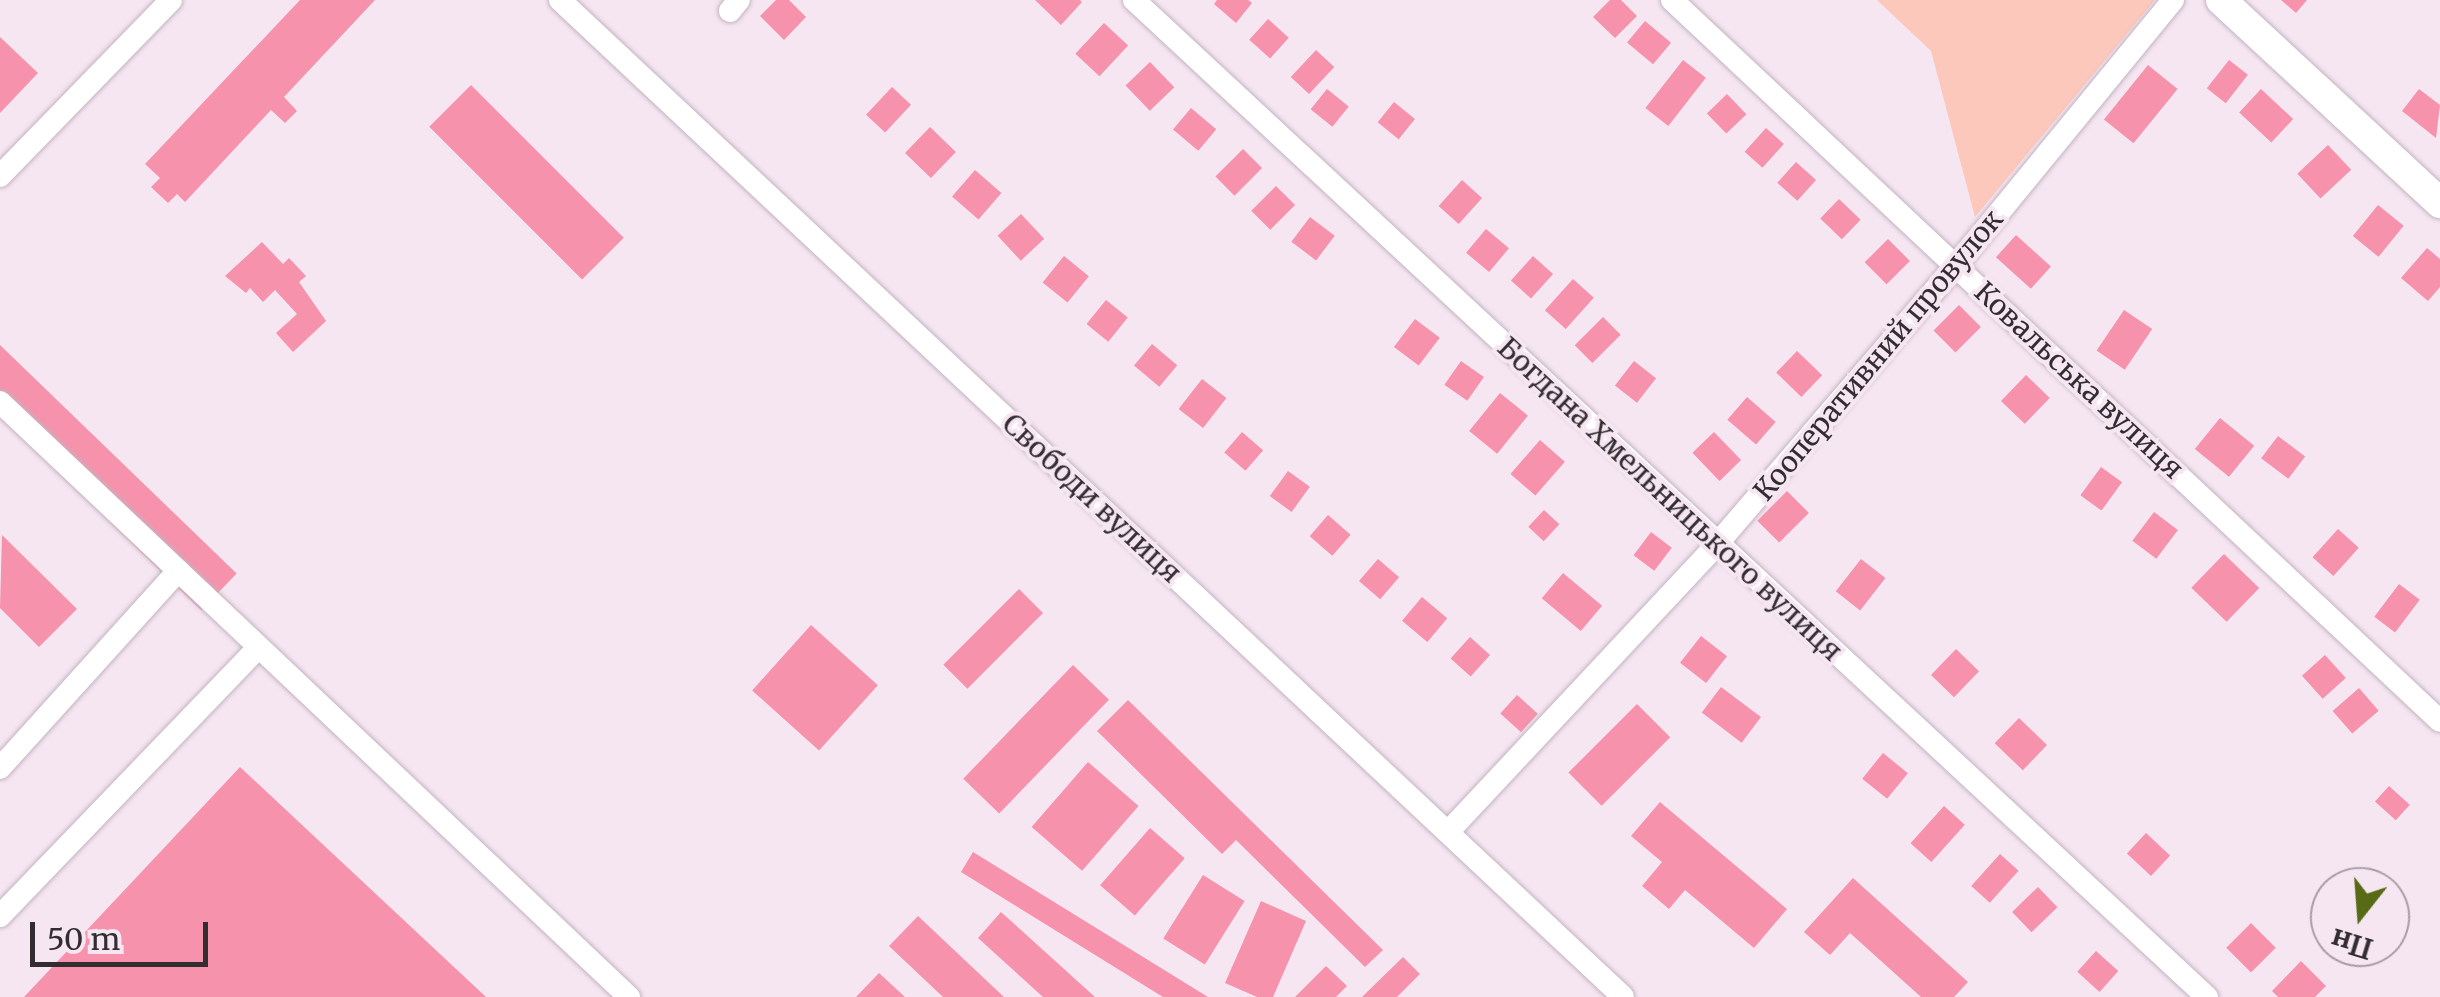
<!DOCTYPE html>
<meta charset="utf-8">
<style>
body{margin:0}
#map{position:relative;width:2440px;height:997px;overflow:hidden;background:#f6e6f2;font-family:Merriweather,serif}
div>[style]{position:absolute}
.green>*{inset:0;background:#fcc8bc}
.building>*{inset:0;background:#f692ac;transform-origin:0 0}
.roads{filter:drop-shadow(0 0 2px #c3b4c0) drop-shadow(0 0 2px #c3b4c0)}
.minor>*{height:22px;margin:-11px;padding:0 11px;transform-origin:11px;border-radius:11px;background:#fff}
.major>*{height:30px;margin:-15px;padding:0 15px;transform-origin:15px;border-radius:15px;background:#fff}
span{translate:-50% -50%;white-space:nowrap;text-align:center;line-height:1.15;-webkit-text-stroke:8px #f6e6f2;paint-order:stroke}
.street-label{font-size:28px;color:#322d31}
.north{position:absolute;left:2310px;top:867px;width:100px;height:100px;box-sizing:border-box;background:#f6e6f2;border:2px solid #a89ca5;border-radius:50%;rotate:197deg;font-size:28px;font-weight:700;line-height:40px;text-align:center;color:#322d31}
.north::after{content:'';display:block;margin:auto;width:35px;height:45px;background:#576a16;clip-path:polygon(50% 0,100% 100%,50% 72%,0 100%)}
.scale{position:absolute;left:30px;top:922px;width:178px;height:45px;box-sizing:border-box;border:5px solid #322d31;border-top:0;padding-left:12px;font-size:30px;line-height:35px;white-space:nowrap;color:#322d31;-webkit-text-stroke:8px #f6e6f2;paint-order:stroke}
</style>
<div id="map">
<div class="green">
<i style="clip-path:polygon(1877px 0,2155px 0,1975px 217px,1931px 51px)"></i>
</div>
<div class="building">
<i style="clip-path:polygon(300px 0,375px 0,284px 97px,297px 111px,285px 123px,271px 110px,185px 202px,177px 194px,168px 203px,151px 187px,160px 178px,145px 164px)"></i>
<i style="clip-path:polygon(776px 0,789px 0,806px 17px,784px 40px,760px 16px)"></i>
<i style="clip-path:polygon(1035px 0,1080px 0,1082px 2px,1061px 25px)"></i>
<i style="clip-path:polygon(1217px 0,1248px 0,1252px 3px,1236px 23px,1214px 4px)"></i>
<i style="clip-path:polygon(1610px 0,1621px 0,1637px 16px,1615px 38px,1593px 17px)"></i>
<i style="clip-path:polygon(2281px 0,2307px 0,2296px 13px)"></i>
<i style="left:1268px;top:19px;width:28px;height:28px;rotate:42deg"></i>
<i style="left:1645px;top:21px;width:34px;height:28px;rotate:40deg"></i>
<i style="left:1104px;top:23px;width:33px;height:42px;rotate:43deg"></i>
<i style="clip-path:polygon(0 37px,38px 73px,0 113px)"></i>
<i style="left:1316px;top:50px;width:25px;height:37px;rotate:43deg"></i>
<i style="left:1683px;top:60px;width:29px;height:61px;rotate:38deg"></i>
<i style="left:2229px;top:60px;width:24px;height:36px;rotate:38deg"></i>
<i style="left:1150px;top:62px;width:35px;height:34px;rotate:46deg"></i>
<i style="left:2148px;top:65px;width:38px;height:70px;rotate:39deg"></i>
<i style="left:471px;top:85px;width:216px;height:59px;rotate:45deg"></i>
<i style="left:892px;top:87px;width:26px;height:38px;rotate:43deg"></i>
<i style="left:1327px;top:89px;width:28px;height:26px;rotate:39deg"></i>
<i style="left:2261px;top:89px;width:44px;height:32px;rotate:43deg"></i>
<i style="clip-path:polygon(2419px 89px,2440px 105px,2436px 138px,2402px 111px)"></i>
<i style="left:1727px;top:94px;width:28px;height:28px;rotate:46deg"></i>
<i style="left:1394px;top:102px;width:27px;height:26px;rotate:39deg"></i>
<i style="left:1191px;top:108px;width:33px;height:28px;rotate:40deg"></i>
<i style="left:930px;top:127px;width:36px;height:36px;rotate:44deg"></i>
<i style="left:1766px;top:128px;width:24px;height:32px;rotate:42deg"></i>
<i style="left:2328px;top:145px;width:34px;height:42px;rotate:47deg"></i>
<i style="left:1243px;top:149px;width:27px;height:39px;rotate:45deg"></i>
<i style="left:1796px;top:162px;width:27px;height:28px;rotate:42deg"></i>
<i style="left:975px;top:170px;width:35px;height:35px;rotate:41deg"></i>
<i style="left:1462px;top:180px;width:27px;height:35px;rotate:42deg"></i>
<i style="left:1276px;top:186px;width:27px;height:35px;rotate:45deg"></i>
<i style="left:1839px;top:199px;width:30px;height:27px;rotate:44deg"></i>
<i style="left:2378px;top:205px;width:33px;height:40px;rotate:39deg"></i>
<i style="left:1021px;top:214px;width:34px;height:32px;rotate:47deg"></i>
<i style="left:1310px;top:217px;width:31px;height:31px;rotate:37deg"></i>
<i style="left:1486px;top:229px;width:30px;height:31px;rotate:40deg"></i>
<i style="left:2016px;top:235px;width:47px;height:30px;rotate:42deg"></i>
<i style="left:1888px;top:239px;width:31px;height:33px;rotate:45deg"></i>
<i style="clip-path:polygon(262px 242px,283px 264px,289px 258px,306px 276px,299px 282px,326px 321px,293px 352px,276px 333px,297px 314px,275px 290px,263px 302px,250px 288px,246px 293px,225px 276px)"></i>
<i style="clip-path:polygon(2427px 248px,2440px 259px,2440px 287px,2428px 301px,2401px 278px)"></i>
<i style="left:1064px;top:256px;width:32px;height:34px;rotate:39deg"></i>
<i style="left:1533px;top:256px;width:27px;height:33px;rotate:42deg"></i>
<i style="left:1573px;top:279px;width:28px;height:42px;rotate:42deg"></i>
<i style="left:1106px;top:300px;width:28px;height:31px;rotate:39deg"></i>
<i style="left:1959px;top:305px;width:31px;height:36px;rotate:45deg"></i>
<i style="left:2124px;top:310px;width:34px;height:49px;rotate:34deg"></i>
<i style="left:1603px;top:317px;width:25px;height:40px;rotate:45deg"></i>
<i style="left:1415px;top:319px;width:31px;height:35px;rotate:37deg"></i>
<i style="left:1152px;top:344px;width:33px;height:28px;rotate:40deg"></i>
<i style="left:0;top:345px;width:329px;height:51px;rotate:44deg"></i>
<i style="left:1797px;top:351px;width:35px;height:30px;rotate:44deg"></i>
<i style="left:1461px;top:361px;width:28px;height:29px;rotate:35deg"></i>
<i style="left:1634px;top:361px;width:28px;height:31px;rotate:38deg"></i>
<i style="left:2026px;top:375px;width:33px;height:36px;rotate:44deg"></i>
<i style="left:1202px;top:379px;width:31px;height:38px;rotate:38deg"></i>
<i style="left:1500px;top:393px;width:36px;height:49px;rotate:39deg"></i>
<i style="left:1747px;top:397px;width:38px;height:30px;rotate:41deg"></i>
<i style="left:2220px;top:418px;width:44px;height:40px;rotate:39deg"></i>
<i style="left:1242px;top:432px;width:28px;height:27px;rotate:41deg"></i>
<i style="left:1714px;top:432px;width:39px;height:30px;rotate:46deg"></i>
<i style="left:2278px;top:436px;width:34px;height:28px;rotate:37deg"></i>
<i style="left:1540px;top:440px;width:33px;height:45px;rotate:41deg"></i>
<i style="left:2101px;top:467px;width:26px;height:35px;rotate:36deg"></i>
<i style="left:1288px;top:471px;width:27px;height:31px;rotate:36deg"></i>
<i style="left:1787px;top:491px;width:31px;height:42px;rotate:45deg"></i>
<i style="left:1544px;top:510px;width:21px;height:23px;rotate:43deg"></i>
<i style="left:2154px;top:512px;width:30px;height:36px;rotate:37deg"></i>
<i style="left:1328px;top:515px;width:30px;height:28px;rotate:41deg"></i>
<i style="left:2338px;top:529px;width:28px;height:38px;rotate:42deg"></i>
<i style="left:1651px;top:532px;width:26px;height:29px;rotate:37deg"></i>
<i style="clip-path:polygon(2px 535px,77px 609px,39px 647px,0 608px)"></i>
<i style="left:2224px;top:554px;width:49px;height:47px;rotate:44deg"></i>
<i style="left:1378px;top:559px;width:28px;height:29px;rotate:41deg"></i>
<i style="left:1861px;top:559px;width:31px;height:41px;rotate:38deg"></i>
<i style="left:1563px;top:573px;width:51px;height:33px;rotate:40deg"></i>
<i style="left:2399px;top:584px;width:26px;height:41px;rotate:37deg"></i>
<i style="left:1019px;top:589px;width:34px;height:107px;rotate:45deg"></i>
<i style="left:1422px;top:597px;width:33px;height:31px;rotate:40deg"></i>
<i style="left:811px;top:625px;width:90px;height:88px;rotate:42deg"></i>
<i style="left:1701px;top:636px;width:33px;height:34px;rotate:38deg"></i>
<i style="left:1470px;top:637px;width:27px;height:29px;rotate:42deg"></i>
<i style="left:1956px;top:649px;width:32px;height:36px;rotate:44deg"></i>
<i style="left:2325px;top:655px;width:31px;height:31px;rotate:48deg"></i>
<i style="left:1073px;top:665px;width:50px;height:158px;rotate:44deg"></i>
<i style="left:1721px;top:687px;width:50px;height:32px;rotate:37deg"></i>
<i style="left:2359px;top:688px;width:30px;height:35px;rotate:49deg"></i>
<i style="left:1517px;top:695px;width:28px;height:25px;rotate:42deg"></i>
<i style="clip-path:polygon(1128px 700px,1383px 950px,1365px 967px,1236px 840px,1222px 854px,1097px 731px)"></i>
<i style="left:1637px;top:704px;width:47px;height:97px;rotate:45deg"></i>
<i style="left:2019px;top:718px;width:39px;height:35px;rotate:44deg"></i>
<i style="left:1883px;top:753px;width:32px;height:33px;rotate:39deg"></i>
<i style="left:1088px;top:762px;width:67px;height:86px;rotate:41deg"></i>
<i style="clip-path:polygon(240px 767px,486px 997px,24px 997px)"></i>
<i style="left:2389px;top:786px;width:28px;height:21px;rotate:42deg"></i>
<i style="clip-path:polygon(1660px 802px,1787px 909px,1754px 948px,1685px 890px,1669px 909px,1642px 886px,1662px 862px,1631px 836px)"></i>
<i style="left:1944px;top:806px;width:28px;height:50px;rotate:42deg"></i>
<i style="left:1150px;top:828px;width:46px;height:76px;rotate:41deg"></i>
<i style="left:2146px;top:833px;width:33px;height:28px;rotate:43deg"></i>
<i style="clip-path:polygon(973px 852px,1208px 997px,1163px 997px,961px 872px)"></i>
<i style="left:2000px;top:854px;width:25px;height:43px;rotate:42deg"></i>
<i style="left:1203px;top:875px;width:49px;height:75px;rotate:32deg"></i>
<i style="clip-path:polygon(1853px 878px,1968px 982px,1954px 997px,1921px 997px,1850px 933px,1830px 955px,1804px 932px)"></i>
<i style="left:2038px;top:887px;width:28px;height:36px;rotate:46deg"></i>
<i style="clip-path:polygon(1261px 901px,1306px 921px,1273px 997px,1257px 997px,1225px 983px)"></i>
<i style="clip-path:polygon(1001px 912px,1095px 997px,1043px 997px,978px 938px)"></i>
<i style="clip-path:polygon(918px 916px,1004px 997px,943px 997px,889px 946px)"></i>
<i style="left:2251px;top:923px;width:35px;height:35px;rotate:45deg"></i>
<i style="left:2096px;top:951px;width:30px;height:28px;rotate:42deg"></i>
<i style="clip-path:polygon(1403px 957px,1420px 974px,1397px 997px,1362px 997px)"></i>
<i style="clip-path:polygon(2301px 961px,2326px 986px,2315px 997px,2278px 997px,2272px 991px)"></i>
<i style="clip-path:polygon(1326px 966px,1347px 986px,1336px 997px,1295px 997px)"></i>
<i style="clip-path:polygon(879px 973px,905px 997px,856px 997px)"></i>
</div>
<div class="roads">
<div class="minor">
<i style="left:560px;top:0;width:1457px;rotate:43.16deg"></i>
<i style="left:1134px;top:0;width:1465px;rotate:42.9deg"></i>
<i style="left:1672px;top:0;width:1053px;rotate:43.19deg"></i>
<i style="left:730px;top:11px;width:14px;rotate:-51deg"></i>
<i style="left:0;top:176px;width:245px;rotate:-45.8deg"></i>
<i style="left:0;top:402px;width:866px;rotate:43.41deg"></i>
<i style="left:0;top:768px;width:266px;rotate:-47.9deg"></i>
<i style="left:1448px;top:832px;width:396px;rotate:-46.9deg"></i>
<i style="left:1718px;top:543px;width:367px;rotate:-49.4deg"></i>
<i style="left:1957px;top:264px;width:341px;rotate:-50.7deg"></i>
<i style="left:0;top:916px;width:373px;rotate:-46.1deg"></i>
</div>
<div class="major">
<i style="left:2221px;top:0;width:299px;rotate:42.8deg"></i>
</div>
</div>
<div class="street-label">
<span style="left:1878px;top:355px;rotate:-50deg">Кооперативний провулок</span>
<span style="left:2079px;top:380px;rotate:43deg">Ковальська вулиця</span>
<span style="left:1092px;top:498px;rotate:43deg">Свободи вулиця</span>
<span style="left:1670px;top:499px;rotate:43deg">Богдана Хмельницького вулиця</span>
</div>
<div class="north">Пн</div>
<div class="scale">50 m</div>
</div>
